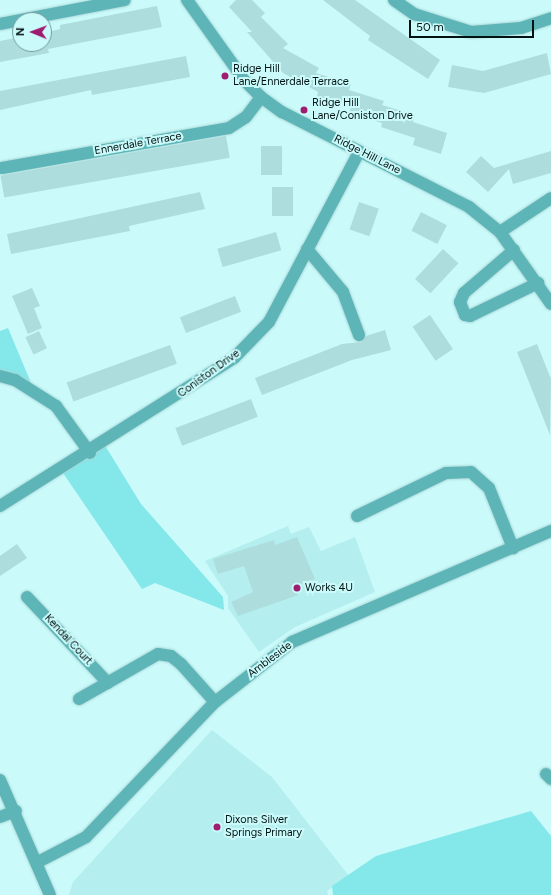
<!DOCTYPE html>
<style>
body{margin:0}
#map{position:relative;width:551px;height:895px;overflow:hidden;background:#cafafa;font-family:Figtree,sans-serif}
div>[style]{position:absolute}
.built>*{inset:0;background:#b4eeef}
.green>*{inset:0;background:#84e7e9}
.building>*{inset:0;background:#aeddde;transform-origin:0 0}
.roads{filter:drop-shadow(0 0 1px #aad5d5) drop-shadow(0 0 1px #aad5d5)}
.minor>*{height:12px;margin:-6px;padding:0 6px;transform-origin:6px;border-radius:6px;background:#5db5b7}
.dots>*{width:11px;height:11px;translate:-50% -50%;box-sizing:border-box;border:2px solid #cafafa;border-radius:50%}
span{translate:-50% -50%;white-space:nowrap;text-align:center;line-height:1.15;-webkit-text-stroke:4px #cafafa;paint-order:stroke}
.poi-label{font-size:11px;color:#021213}
.left{translate:0 -50%;text-align:left}
.street-label{font-size:11px;color:#021213}
.north{position:absolute;left:12px;top:12px;width:40px;height:40px;box-sizing:border-box;background:#cafafa;border:1px solid #7a9d9e;border-radius:50%;rotate:271deg;font-size:11px;font-weight:700;line-height:16px;text-align:center;color:#021213}
.north::after{content:'';display:block;margin:auto;width:14px;height:18px;background:#9e1d70;clip-path:polygon(50% 0,100% 100%,50% 72%,0 100%)}
.scale{position:absolute;left:409px;top:20px;width:125px;height:18px;box-sizing:border-box;border:2px solid #021213;border-top:0;padding-left:5px;font-size:12px;line-height:14px;white-space:nowrap;color:#021213;-webkit-text-stroke:3px #cafafa;paint-order:stroke}
</style>
<div id="map">
<div class="built">
<i style="clip-path:polygon(288px 526px,291px 534px,309px 527px,321px 551px,355px 537px,375px 592px,295px 627px,259px 652px,228px 608px,228px 596px,205px 561px)"></i>
<i style="clip-path:polygon(212px 730px,272px 777px,349px 876px,327px 891px,328px 895px,69px 895px,73px 882px)"></i>
</div>
<div class="green">
<i style="clip-path:polygon(8px 328px,34px 390px,0 376px,0 331px)"></i>
<i style="clip-path:polygon(104px 444px,141px 504px,223px 597px,224px 610px,155px 583px,142px 589px,61px 470px)"></i>
<i style="clip-path:polygon(531px 811px,551px 836px,551px 895px,333px 895px,332px 886px,376px 856px)"></i>
</div>
<div class="building">
<i style="clip-path:polygon(236px 0,252px 0,265px 13px,261px 17px,288px 44px,283px 48px,319px 68px,316px 73px,351px 84px,349px 90px,384px 101px,382px 105px,415px 115px,413px 122px,447px 133px,441px 154px,413px 145px,415px 138px,381px 127px,382px 123px,349px 113px,351px 107px,317px 96px,318px 92px,283px 73px,247px 32px,252px 32px,229px 7px)"></i>
<i style="clip-path:polygon(323px 0,355px 0,440px 60px,428px 79px,368px 40px,370px 36px)"></i>
<i style="clip-path:polygon(157px 6px,162px 27px,48px 49px,49px 53px,0 62px,0 41px,20px 37px,20px 44px,44px 44px,44px 33px,60px 29px,60px 25px)"></i>
<i style="clip-path:polygon(547px 53px,551px 74px,484px 93px,448px 87px,452px 65px,483px 71px)"></i>
<i style="clip-path:polygon(186px 56px,190px 77px,92px 95px,91px 90px,0 110px,0 91px)"></i>
<i style="left:226px;top:136px;width:22px;height:229px;rotate:80deg"></i>
<i style="left:261px;top:146px;width:21px;height:29px"></i>
<i style="clip-path:polygon(551px 151px,551px 173px,513px 184px,509px 169px,488px 192px,466px 172px,481px 156px,494px 168px)"></i>
<i style="left:272px;top:187px;width:21px;height:29px"></i>
<i style="clip-path:polygon(200px 192px,205px 209px,129px 226px,130px 231px,11px 254px,7px 234px)"></i>
<i style="left:359px;top:202px;width:21px;height:29px;rotate:19deg"></i>
<i style="left:421px;top:212px;width:29px;height:21px;rotate:27deg"></i>
<i style="left:276px;top:232px;width:19px;height:61px;rotate:74deg"></i>
<i style="left:443px;top:249px;width:21px;height:41px;rotate:43deg"></i>
<i style="clip-path:polygon(32px 288px,40px 306px,34px 308px,42px 328px,28px 334px,12px 296px)"></i>
<i style="left:235px;top:296px;width:17px;height:59px;rotate:69deg"></i>
<i style="left:430px;top:315px;width:41px;height:21px;rotate:56deg"></i>
<i style="clip-path:polygon(385px 330px,391px 350px,352px 360px,262px 395px,255px 378px,342px 344px,361px 342px,366px 336px)"></i>
<i style="left:39px;top:331px;width:19px;height:15px;rotate:65deg"></i>
<i style="clip-path:polygon(537px 344px,551px 379px,550px 435px,517px 352px)"></i>
<i style="left:170px;top:345px;width:20px;height:110px;rotate:70deg"></i>
<i style="left:251px;top:399px;width:19px;height:81px;rotate:69deg"></i>
<i style="clip-path:polygon(297px 537px,315px 579px,295px 586px,298px 595px,238px 616px,231px 602px,253px 592px,244px 566px,218px 574px,213px 559px,274px 540px,275px 545px)"></i>
<i style="clip-path:polygon(17px 544px,27px 558px,0 576px,0 556px)"></i>
</div>
<div class="roads">
<div class="minor">
<i style="left:187px;top:0;width:98px;rotate:54.5deg"></i>
<i style="left:244px;top:80px;width:24px;rotate:45deg"></i>
<i style="left:261px;top:97px;width:26px;rotate:36deg"></i>
<i style="left:282px;top:112px;width:210px;rotate:26.9deg"></i>
<i style="left:469px;top:207px;width:40px;rotate:39deg"></i>
<i style="left:500px;top:232px;width:88px;rotate:54.7deg"></i>
<i style="left:394px;top:0;width:24px;rotate:35deg"></i>
<i style="left:414px;top:14px;width:60px;rotate:17.5deg"></i>
<i style="left:471px;top:32px;width:50px;rotate:-4.6deg"></i>
<i style="left:521px;top:28px;width:32px;rotate:-18deg"></i>
<i style="left:0;top:24px;width:127px;rotate:-10.9deg"></i>
<i style="left:2px;top:168px;width:230px;rotate:-10deg"></i>
<i style="left:229px;top:128px;width:20px;rotate:-33deg"></i>
<i style="left:246px;top:117px;width:25px;rotate:-53deg"></i>
<i style="left:500px;top:232px;width:61px;rotate:-33.7deg"></i>
<i style="left:307px;top:249px;width:56px;rotate:50.1deg"></i>
<i style="left:343px;top:292px;width:46px;rotate:69.6deg"></i>
<i style="left:514px;top:250px;width:66px;rotate:139.3deg"></i>
<i style="left:464px;top:293px;width:10px;rotate:114deg"></i>
<i style="left:460px;top:302px;width:14px;rotate:69deg"></i>
<i style="left:465px;top:315px;width:5px;rotate:11deg"></i>
<i style="left:470px;top:316px;width:76px;rotate:-25.9deg"></i>
<i style="left:0;top:376px;width:16px;rotate:15deg"></i>
<i style="left:15px;top:380px;width:49px;rotate:32.4deg"></i>
<i style="left:56px;top:406px;width:58px;rotate:54.1deg"></i>
<i style="left:0;top:506px;width:277px;rotate:-32.3deg"></i>
<i style="left:234px;top:358px;width:50px;rotate:-45.8deg"></i>
<i style="left:269px;top:322px;width:192px;rotate:-62.1deg"></i>
<i style="left:357px;top:516px;width:99px;rotate:-25.8deg"></i>
<i style="left:446px;top:473px;width:25px;rotate:-2deg"></i>
<i style="left:471px;top:472px;width:24px;rotate:42deg"></i>
<i style="left:489px;top:488px;width:65px;rotate:68.2deg"></i>
<i style="left:27px;top:597px;width:118px;rotate:46.7deg"></i>
<i style="left:79px;top:699px;width:91px;rotate:-29.7deg"></i>
<i style="left:158px;top:654px;width:13px;rotate:9deg"></i>
<i style="left:171px;top:656px;width:13px;rotate:39deg"></i>
<i style="left:181px;top:664px;width:51px;rotate:48.2deg"></i>
<i style="left:546px;top:774px;width:7px;rotate:45deg"></i>
<i style="left:0;top:780px;width:125px;rotate:66.5deg"></i>
<i style="left:0;top:817px;width:17px;rotate:-21deg"></i>
<i style="left:38px;top:862px;width:54px;rotate:-27.5deg"></i>
<i style="left:86px;top:837px;width:187px;rotate:-46.3deg"></i>
<i style="left:215px;top:702px;width:98px;rotate:-37.9deg"></i>
<i style="left:292px;top:642px;width:282px;rotate:-23.2deg"></i>
</div>
</div>
<div class="dots">
<i style="left:225px;top:76px;background:#9e1d70"></i>
<i style="left:304px;top:110px;background:#9e1d70"></i>
<i style="left:297px;top:588px;background:#9e1d70"></i>
<i style="left:217px;top:827px;background:#9e1d70"></i>
</div>
<div class="poi-label">
<span class="left" style="left:233px;top:76px">Ridge Hill<br>Lane/Ennerdale Terrace</span>
<span class="left" style="left:312px;top:110px">Ridge Hill<br>Lane/Coniston Drive</span>
<span class="left" style="left:305px;top:588px">Works 4U</span>
<span class="left" style="left:225px;top:827px">Dixons Silver<br>Springs Primary</span>
</div>
<div class="street-label">
<span style="left:138px;top:144px;rotate:-10deg">Ennerdale Terrace</span>
<span style="left:367px;top:155px;rotate:27deg">Ridge Hill Lane</span>
<span style="left:209px;top:374px;rotate:-36deg">Coniston Drive</span>
<span style="left:68px;top:640px;rotate:47deg">Kendal Court</span>
<span style="left:270px;top:660px;rotate:-37deg">Ambleside</span>
</div>
<div class="north">N</div>
<div class="scale">50 m</div>
</div>
